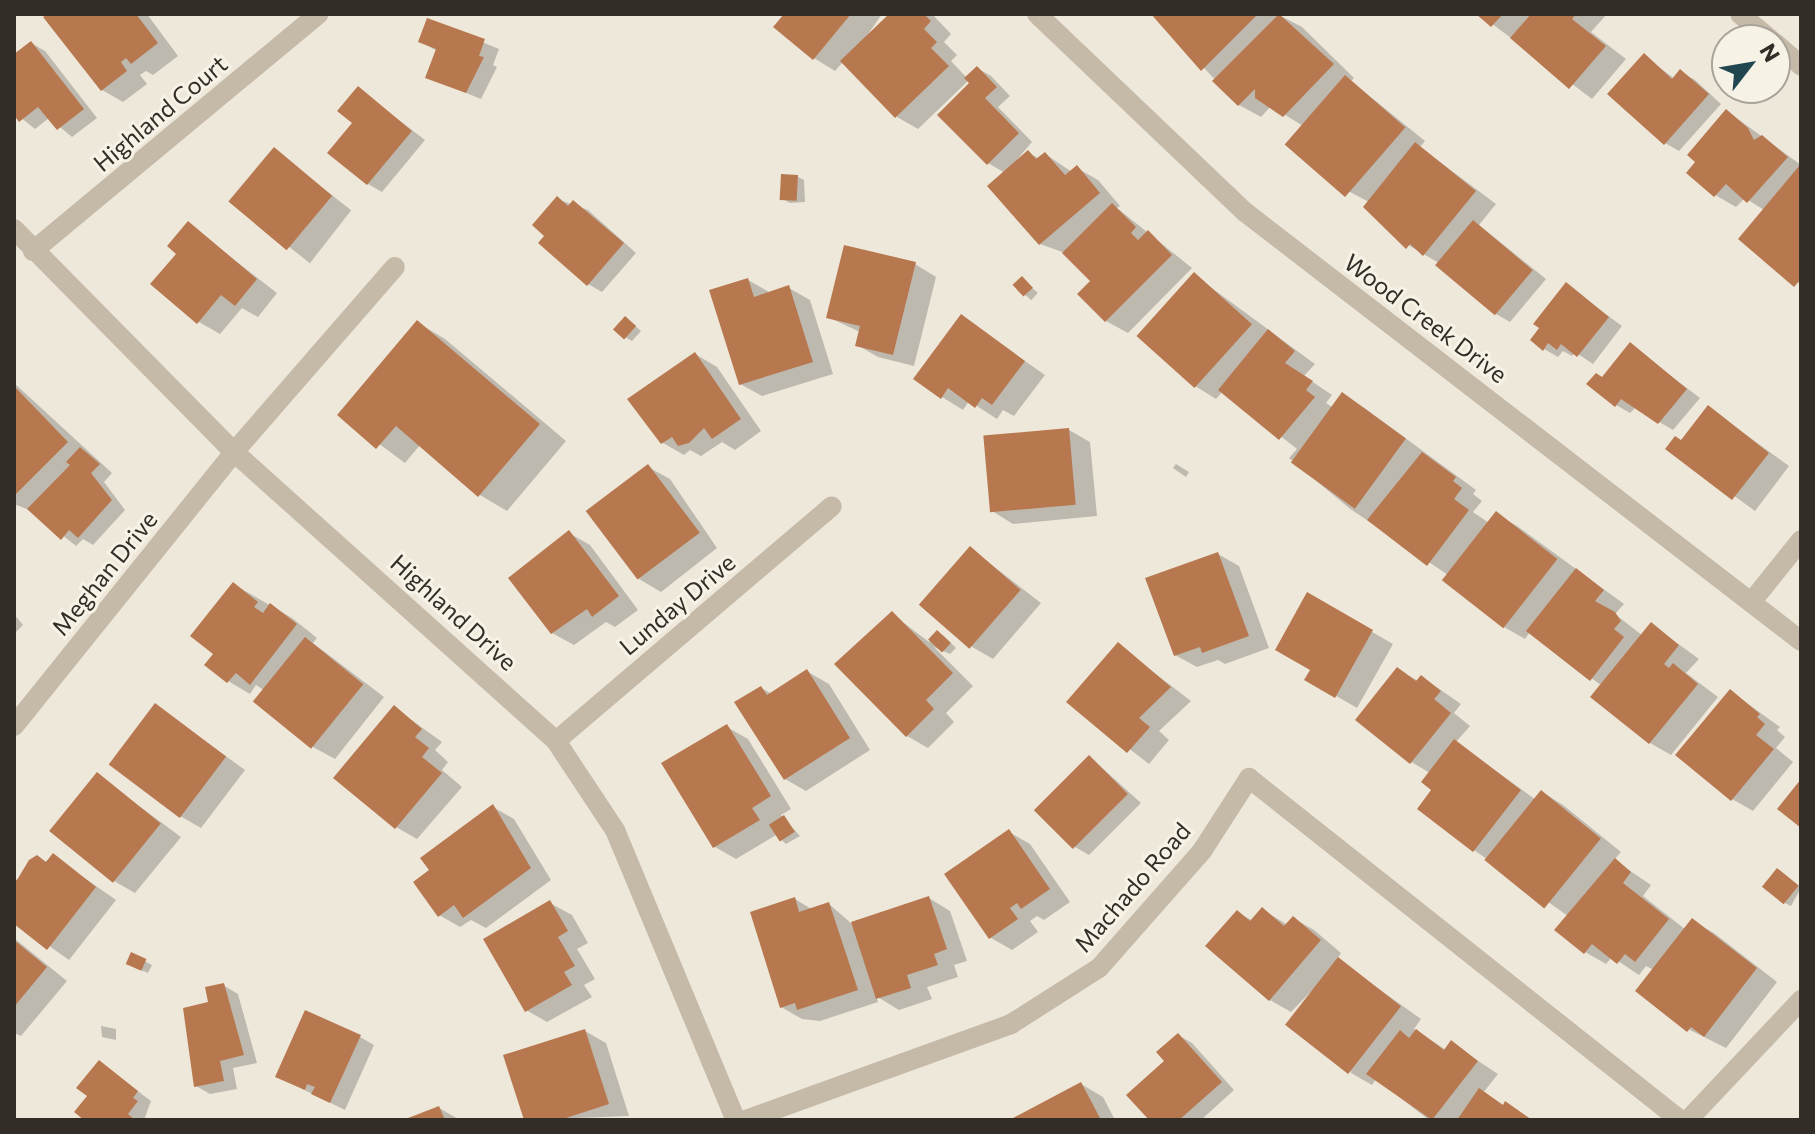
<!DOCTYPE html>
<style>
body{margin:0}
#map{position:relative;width:1815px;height:1134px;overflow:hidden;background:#eee8db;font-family:Commissioner,sans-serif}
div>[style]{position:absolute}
.shadow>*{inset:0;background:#0003;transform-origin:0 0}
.building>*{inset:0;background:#b8784f;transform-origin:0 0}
.minor>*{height:20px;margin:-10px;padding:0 10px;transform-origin:10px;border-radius:10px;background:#c5b9a8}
span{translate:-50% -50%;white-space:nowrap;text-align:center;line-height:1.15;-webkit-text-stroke:6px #f7f2e6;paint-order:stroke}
.street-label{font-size:24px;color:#332d27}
.frame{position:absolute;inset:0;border:16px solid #332d27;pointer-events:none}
.north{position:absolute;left:1711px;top:24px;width:80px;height:80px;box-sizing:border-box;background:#f7f2e6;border:2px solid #a9a39a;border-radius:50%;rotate:59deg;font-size:22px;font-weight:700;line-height:32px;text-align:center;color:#332d27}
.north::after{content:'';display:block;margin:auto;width:28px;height:36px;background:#22464f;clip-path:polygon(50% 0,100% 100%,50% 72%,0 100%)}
</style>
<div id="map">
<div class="shadow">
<i style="clip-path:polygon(51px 14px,147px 14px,178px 56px,153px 75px,146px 71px,140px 75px,147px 84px,123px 102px,102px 90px)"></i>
<i style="clip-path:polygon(786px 14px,882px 14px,862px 43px,892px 14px,932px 14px,951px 34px,944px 42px,957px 55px,951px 61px,967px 78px,977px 68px,991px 76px,1010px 96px,998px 107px,1032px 142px,1009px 169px,1029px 153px,1040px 159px,1045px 154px,1072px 172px,1077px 168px,1098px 180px,1120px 206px,1117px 208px,1192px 268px,1128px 333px,1106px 321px,1093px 281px,1065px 253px,1040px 244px,1005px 173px,988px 163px,969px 80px,918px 129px,897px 117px,843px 62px,835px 71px,814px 58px)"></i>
<i style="clip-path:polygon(1153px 14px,1277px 14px,1302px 27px,1354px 78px,1351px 81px,1425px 141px,1420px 147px,1496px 204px,1479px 225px,1546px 279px,1510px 322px,1496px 314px,1439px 263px,1401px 241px,1369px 202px,1331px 182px,1287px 144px,1303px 126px,1271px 106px,1261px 117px,1239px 105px)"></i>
<i style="clip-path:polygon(1479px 14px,1607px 14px,1591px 32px,1626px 59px,1592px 99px)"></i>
<i style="clip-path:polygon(429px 20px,499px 49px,493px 65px,497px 67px,481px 99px,427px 77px,437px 51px,421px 42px)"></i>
<i style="clip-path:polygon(31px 43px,45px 51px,97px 118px,72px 137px,49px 118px,35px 129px,14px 112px,14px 56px)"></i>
<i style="clip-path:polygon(1644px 56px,1675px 79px,1681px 72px,1695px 80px,1721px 104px,1679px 151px,1665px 143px)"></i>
<i style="clip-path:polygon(358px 89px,425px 140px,382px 192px,368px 184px,354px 123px)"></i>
<i style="clip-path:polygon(1727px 111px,1801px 165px,1801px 288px,1764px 210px,1745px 198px,1736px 207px,1715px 195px)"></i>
<i style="left:274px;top:150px;width:98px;height:67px;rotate:38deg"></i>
<i style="clip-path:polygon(798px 177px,804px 180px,805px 202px,790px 203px,783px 199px)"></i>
<i style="clip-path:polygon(557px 199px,588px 210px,636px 253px,602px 292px,588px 284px,547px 235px)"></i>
<i style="clip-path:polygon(188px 224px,277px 293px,258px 317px,242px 308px,220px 334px,199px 322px,179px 254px)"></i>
<i style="clip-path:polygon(915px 264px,936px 277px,914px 366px,878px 357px,857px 345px,860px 332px,828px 317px)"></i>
<i style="clip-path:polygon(1194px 275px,1315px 364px,1304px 376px,1332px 395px,1326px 403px,1332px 407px,1342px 395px,1363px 407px,1476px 490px,1473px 494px,1482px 501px,1473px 512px,1489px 523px,1496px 514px,1517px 526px,1624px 604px,1615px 614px,1643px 636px,1652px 625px,1699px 659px,1686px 673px,1718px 697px,1671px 755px,1650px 743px,1602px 686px,1530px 632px,1525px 639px,1504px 627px,1448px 575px,1349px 508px,1289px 458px,1297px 449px,1223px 391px,1216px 399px,1195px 386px)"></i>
<i style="left:1022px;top:279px;width:21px;height:10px;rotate:41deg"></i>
<i style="clip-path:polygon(748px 280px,771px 293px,789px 288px,810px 300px,833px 374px,762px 396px,740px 384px)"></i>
<i style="clip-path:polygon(1566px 285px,1622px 326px,1593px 364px,1575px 352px,1572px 356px,1563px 351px,1558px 357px,1544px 349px)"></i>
<i style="clip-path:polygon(962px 317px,1045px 375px,1014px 416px,1003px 410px,997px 419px,969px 401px,963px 410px,942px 397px)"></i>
<i style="clip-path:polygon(418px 323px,445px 339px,566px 441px,507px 511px,480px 495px,420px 445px,405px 463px,340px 415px)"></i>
<i style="clip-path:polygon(632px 323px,641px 331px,632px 341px,625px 337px)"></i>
<i style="clip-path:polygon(1630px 345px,1700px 398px,1673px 430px,1635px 408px,1630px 413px,1616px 405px,1603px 379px)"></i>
<i style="clip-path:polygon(695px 354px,717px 367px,761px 431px,735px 450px,722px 442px,701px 456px,690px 450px,684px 455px,663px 443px)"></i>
<i style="clip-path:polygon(14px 383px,112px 473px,104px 482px,125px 510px,93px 545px,83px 539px,76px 546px,32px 511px,14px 504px)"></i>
<i style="clip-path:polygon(1708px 407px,1789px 466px,1755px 511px,1668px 448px,1682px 442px)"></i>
<i style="clip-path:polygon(1069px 430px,1090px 442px,1097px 516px,1013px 524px,992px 511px)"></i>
<i style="clip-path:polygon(1176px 464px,1189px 472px,1186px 477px,1173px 468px)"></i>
<i style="clip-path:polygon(648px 467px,670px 479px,717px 548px,661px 592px,639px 579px)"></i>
<i style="clip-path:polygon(569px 533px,590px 545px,638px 610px,615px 627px,606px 622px,574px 645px,552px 633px)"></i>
<i style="clip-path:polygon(970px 548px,1041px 603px,993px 659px,972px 647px)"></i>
<i style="clip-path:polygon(1218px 554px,1239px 566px,1269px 648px,1225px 664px,1218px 660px,1197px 667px,1175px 655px)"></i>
<i style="clip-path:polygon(233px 584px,292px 618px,317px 638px,313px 643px,384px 697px,335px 759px,313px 747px,265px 691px,256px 685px,250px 694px,228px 681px,216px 653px)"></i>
<i style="clip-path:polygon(1308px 595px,1393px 644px,1357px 708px,1307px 679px,1313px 669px)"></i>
<i style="clip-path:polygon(14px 614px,23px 625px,14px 634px)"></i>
<i style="clip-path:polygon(892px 614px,929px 642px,938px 633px,944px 636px,956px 648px,950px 654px,934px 647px,973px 686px,946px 713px,954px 722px,928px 748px,907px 736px)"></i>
<i style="clip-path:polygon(1118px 645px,1191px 701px,1159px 731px,1169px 740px,1149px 764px,1069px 702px)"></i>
<i style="clip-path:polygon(1398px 669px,1418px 681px,1422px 677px,1461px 704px,1454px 713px,1470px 726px,1456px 742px,1536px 800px,1542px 792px,1563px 805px,1621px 852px,1614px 860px,1651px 885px,1643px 896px,1686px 930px,1692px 921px,1714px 933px,1777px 982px,1726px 1048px,1686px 1028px,1654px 970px,1646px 966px,1639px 975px,1612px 957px,1606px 964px,1585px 952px,1568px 916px,1474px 850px,1434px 790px,1430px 773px,1408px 760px)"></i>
<i style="clip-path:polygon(808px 672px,829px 684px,870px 750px,806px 791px,785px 779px,761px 688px,772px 694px)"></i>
<i style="clip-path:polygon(1730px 691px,1780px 727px,1777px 730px,1785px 737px,1776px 748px,1793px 762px,1753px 811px,1732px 799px)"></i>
<i style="clip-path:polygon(155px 705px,245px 770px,201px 828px,180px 816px)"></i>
<i style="clip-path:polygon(395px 708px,442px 742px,435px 750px,448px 762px,442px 770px,462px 787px,417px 839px,396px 827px)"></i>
<i style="clip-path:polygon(727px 727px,748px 739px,791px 809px,781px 815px,800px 836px,786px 844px,776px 835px,736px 859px,715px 847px,663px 764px)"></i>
<i style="clip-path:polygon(1090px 757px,1141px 803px,1089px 855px,1075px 847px)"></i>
<i style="clip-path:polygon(97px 775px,181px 837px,135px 893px,114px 881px)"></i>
<i style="clip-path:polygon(493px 807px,514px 819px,551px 880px,486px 928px,471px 920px,460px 927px,439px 915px,432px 871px)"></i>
<i style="clip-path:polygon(1009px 832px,1030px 844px,1070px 902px,1044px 920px,1037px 916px,1030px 921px,1038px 932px,1012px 950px,991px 938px)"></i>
<i style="clip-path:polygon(53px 856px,116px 900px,69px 960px,14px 921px,14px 879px,19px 882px)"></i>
<i style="clip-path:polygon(1784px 875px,1801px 888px,1791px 906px,1785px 903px)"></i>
<i style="clip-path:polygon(929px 898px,950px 911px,967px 961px,954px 965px,958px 977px,927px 987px,932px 999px,899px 1010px,876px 996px,878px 1002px,820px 1021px,802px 1019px,781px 1007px,795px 899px,813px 910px,829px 904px,852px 924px)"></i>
<i style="clip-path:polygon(550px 903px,572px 915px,588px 943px,577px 949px,595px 979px,584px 985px,592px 997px,547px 1022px,526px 1010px)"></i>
<i style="clip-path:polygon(1263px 910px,1288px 925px,1293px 918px,1314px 930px,1341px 953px,1337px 959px,1421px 1019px,1414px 1029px,1446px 1050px,1451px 1043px,1498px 1074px,1483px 1093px,1528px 1120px,1429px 1120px,1376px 1079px,1372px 1085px,1351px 1073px,1329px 973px,1291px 1012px,1270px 1000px,1237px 912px,1253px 921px)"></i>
<i style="clip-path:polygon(14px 938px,67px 981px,21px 1036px,14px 1033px)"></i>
<i style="clip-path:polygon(131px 954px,152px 965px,148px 973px,134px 967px)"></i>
<i style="clip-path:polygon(223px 985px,238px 994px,257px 1063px,233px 1068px,237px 1089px,210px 1094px,196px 1086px,211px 1004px)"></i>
<i style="clip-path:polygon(101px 1026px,116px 1029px,116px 1040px,102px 1037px)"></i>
<i style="clip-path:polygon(585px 1031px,606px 1043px,629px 1116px,526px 1120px)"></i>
<i style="clip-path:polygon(1178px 1035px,1192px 1043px,1234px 1090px,1201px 1120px,1151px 1120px)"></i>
<i style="clip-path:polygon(360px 1037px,374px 1045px,345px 1110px,292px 1084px)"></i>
<i style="clip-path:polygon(99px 1062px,151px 1101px,144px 1120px,87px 1120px)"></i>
<i style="clip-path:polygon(1081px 1084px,1103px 1097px,1115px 1120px,1017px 1120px)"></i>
<i style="clip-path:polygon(439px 1108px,460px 1120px,408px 1120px)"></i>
</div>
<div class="building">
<i style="clip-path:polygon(48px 14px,136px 14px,158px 43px,131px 64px,126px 58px,121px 62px,127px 71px,101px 91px,43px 17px)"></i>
<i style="clip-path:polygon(784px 14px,851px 14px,813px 60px,773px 27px)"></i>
<i style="clip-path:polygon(889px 14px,924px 14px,931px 21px,924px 29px,937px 42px,931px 48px,949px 66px,895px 118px,840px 61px)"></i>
<i style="clip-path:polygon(1151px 14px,1258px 14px,1201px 71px)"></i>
<i style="clip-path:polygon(1279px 14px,1334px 64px,1283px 117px,1255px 98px,1255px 89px,1238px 106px,1212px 81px)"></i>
<i style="clip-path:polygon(1476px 14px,1503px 14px,1491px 27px)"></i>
<i style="clip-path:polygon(1531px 14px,1576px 14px,1572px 19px,1606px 46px,1569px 89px,1510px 38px)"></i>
<i style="clip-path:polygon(427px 18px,485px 39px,479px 56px,484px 57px,466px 93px,425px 78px,436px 49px,418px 42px)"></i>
<i style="clip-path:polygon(31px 41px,84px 109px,57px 130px,38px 107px,19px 122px,14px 115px,14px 54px)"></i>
<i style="clip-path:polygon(1644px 53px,1672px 79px,1680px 69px,1709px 94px,1664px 145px,1607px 94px)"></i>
<i style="clip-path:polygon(977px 66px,997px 87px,985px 98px,1019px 133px,987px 165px,937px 115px,969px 83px,964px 78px)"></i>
<i style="left:1345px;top:75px;width:80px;height:92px;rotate:41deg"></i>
<i style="clip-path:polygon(358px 86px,412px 131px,367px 185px,327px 153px,352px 123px,337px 111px)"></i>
<i style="clip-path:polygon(1726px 109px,1748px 128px,1754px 140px,1762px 135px,1788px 157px,1747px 203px,1726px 184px,1714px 197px,1686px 173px,1695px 162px,1687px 155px)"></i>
<i style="clip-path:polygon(1415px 142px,1476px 191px,1423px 256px,1410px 244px,1406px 249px,1363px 207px)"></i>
<i style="left:274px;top:147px;width:76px;height:71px;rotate:40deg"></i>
<i style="clip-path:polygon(1028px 150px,1036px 159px,1045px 152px,1065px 175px,1077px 165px,1100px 193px,1039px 245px,987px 186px)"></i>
<i style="clip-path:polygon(1799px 166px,1801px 279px,1794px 287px,1738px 239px)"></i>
<i style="left:781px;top:174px;width:17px;height:26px;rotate:3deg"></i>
<i style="clip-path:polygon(557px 196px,568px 206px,573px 200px,624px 243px,587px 286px,538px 243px,544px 236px,532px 225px)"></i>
<i style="clip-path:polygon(1112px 203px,1136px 227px,1131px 233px,1138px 240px,1148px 230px,1172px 255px,1105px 322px,1077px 294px,1090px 281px,1062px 253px)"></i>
<i style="left:1473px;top:220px;width:78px;height:59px;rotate:40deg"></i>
<i style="clip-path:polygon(188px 221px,257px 279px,235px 306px,221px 295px,197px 324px,150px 284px,176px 254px,167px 246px)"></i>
<i style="clip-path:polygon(844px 245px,916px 262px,893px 355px,855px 346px,860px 326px,826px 318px)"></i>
<i style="left:1194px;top:272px;width:78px;height:86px;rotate:42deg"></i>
<i style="left:1022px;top:276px;width:16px;height:13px;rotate:47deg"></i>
<i style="clip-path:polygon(748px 278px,754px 297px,789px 285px,813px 362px,739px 385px,709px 290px)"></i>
<i style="clip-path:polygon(1566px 282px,1609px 317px,1577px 357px,1561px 344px,1557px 350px,1548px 343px,1543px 351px,1530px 340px,1539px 328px,1533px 324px)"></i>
<i style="clip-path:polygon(961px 314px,1025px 361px,992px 405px,982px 398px,975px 408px,948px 388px,941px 399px,913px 379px)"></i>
<i style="left:625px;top:316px;width:15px;height:18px;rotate:42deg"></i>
<i style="clip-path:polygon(417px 320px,540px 424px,478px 497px,396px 426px,376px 449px,337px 415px)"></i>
<i style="clip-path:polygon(1268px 329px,1295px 351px,1285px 363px,1313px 381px,1306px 390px,1315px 397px,1279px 440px,1218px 390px)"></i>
<i style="clip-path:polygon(1630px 342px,1687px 389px,1658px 424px,1621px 399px,1615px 407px,1586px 384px,1596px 373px,1602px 377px)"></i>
<i style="clip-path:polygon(695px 352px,741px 419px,712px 439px,704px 428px,689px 443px,678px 446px,672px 437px,661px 444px,627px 399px)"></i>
<i style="clip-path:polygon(14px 386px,68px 442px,14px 496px)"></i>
<i style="left:1342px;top:392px;width:79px;height:87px;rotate:36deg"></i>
<i style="clip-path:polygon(1708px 405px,1769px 453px,1732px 500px,1665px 449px,1675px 436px,1681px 440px)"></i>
<i style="left:1069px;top:428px;width:77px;height:86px;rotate:85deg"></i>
<i style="clip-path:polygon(80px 447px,100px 464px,91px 473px,112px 500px,78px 538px,69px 530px,61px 540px,27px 509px,70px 465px,66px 462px)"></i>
<i style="clip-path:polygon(1422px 452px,1456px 477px,1453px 481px,1462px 488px,1454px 499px,1469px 510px,1427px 566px,1367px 520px)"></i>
<i style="left:648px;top:464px;width:86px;height:78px;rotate:53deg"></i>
<i style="left:1496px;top:511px;width:78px;height:88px;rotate:38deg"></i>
<i style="clip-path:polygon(569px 530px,619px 596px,592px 617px,587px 609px,551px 634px,508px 578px)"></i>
<i style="left:970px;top:546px;width:67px;height:78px;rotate:41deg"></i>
<i style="clip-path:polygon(1218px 552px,1249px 636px,1202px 653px,1200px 647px,1174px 656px,1145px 578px)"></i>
<i style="clip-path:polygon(1576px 568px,1604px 590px,1595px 601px,1615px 612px,1621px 621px,1614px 629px,1624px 637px,1590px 681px,1526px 631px)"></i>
<i style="clip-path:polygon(233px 582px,258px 602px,254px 607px,263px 613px,270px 603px,297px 624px,250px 685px,236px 673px,227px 683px,204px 665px,213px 654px,190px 636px)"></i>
<i style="clip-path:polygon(1307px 592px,1373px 630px,1335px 698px,1304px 680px,1310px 670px,1275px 650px)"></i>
<i style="clip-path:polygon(892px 611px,953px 673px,926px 700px,934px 709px,906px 737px,834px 664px)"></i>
<i style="clip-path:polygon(1651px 622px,1679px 645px,1664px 664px,1669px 668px,1673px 663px,1698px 684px,1649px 744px,1590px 697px)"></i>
<i style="left:937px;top:630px;width:19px;height:13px;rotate:43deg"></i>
<i style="left:305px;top:637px;width:75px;height:83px;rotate:39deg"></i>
<i style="clip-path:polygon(1118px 642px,1171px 687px,1139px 718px,1150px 727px,1127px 753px,1066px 702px)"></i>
<i style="clip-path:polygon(1397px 667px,1416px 681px,1421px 675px,1441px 691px,1434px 699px,1451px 713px,1410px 764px,1355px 720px)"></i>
<i style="clip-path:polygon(807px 669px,850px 738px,784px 780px,734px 702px,761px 686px,767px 695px)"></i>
<i style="clip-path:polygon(1730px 689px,1760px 714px,1757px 717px,1765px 724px,1756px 735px,1774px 749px,1731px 801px,1675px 755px)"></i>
<i style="left:155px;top:703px;width:89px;height:77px;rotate:37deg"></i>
<i style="clip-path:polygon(394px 705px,422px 729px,415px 737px,429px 748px,422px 757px,442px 773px,395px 829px,333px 778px)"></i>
<i style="clip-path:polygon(727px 724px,771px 796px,752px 808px,760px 820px,713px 848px,661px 763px)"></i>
<i style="clip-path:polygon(1454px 739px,1521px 790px,1473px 852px,1417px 809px,1431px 790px,1421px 782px)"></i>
<i style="left:1089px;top:755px;width:55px;height:78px;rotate:45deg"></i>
<i style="left:97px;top:772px;width:82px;height:76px;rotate:39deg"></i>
<i style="clip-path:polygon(1801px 779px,1801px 828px,1777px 809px)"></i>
<i style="left:1541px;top:790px;width:77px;height:90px;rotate:39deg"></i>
<i style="clip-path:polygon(493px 804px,531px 868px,463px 918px,454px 905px,438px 917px,413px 882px,429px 870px,420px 858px)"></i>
<i style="left:784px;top:815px;width:20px;height:18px;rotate:57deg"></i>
<i style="clip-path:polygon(1009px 829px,1050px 889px,1021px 909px,1017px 903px,1010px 908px,1018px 919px,989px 939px,944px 874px)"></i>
<i style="clip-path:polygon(53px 853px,96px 887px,47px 950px,14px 924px,14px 878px,17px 880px,29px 860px,37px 855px,46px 862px)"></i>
<i style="clip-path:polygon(1615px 858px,1631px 872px,1623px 883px,1669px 919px,1635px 962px,1625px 954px,1617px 964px,1592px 944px,1584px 954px,1554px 930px)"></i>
<i style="left:1777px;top:868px;width:28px;height:24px;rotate:39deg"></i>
<i style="clip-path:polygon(929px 896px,947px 949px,934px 954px,938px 965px,907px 975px,911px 988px,876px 999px,851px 922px)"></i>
<i style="clip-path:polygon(795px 897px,799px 912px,829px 902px,858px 990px,797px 1010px,795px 1003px,780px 1008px,750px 912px)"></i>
<i style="clip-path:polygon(550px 900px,568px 931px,558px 937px,575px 966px,564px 972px,572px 985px,525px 1012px,483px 939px)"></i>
<i style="clip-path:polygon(1262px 907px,1284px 926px,1293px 916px,1321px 940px,1269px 1001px,1205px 946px,1237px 910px,1250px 921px)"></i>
<i style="clip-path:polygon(1692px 918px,1757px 968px,1704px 1037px,1691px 1027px,1687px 1032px,1635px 991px)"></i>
<i style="clip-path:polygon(14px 940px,47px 967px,14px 1007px)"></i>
<i style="left:131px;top:952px;width:17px;height:13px;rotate:24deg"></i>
<i style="left:1338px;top:957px;width:80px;height:86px;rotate:38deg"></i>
<i style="clip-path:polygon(224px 983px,244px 1055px,220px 1061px,224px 1081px,194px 1087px,183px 1008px,208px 1002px,205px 987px)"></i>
<i style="clip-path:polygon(305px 1010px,361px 1035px,330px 1103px,311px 1094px,315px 1087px,307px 1084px,305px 1090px,275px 1077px)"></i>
<i style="clip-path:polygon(585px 1029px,609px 1104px,560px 1120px,524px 1120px,503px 1055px)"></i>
<i style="clip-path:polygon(1416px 1029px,1444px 1050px,1451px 1040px,1478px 1061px,1432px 1120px,1366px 1074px,1400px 1030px,1409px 1038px)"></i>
<i style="clip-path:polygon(1178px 1033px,1222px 1082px,1179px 1120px,1149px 1120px,1126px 1095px,1164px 1061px,1156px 1052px)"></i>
<i style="clip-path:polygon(99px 1060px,138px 1091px,133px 1098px,138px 1101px,128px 1114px,135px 1120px,84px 1120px,74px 1112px,87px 1096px,76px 1088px)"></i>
<i style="clip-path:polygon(1081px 1082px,1101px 1120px,1014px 1120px,1013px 1118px)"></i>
<i style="clip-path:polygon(1479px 1088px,1503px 1105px,1505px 1101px,1532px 1120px,1457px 1120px)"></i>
<i style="clip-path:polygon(439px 1106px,445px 1120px,403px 1120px)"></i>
</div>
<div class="minor">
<i style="left:1037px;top:14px;width:287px;rotate:43.6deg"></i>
<i style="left:1245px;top:212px;width:702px;rotate:37.65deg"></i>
<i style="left:1740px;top:14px;width:40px;rotate:40deg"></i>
<i style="left:1775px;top:43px;width:35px;rotate:41deg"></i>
<i style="left:14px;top:229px;width:313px;rotate:45.4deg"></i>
<i style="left:234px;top:452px;width:433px;rotate:41.9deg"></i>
<i style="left:556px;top:741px;width:107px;rotate:56.5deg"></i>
<i style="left:615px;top:830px;width:314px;rotate:67.4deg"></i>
<i style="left:33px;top:251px;width:371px;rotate:-39.7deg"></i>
<i style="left:1753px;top:600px;width:77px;rotate:-51.3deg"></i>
<i style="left:14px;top:726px;width:351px;rotate:-51.2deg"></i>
<i style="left:234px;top:452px;width:245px;rotate:-49deg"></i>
<i style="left:556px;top:741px;width:362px;rotate:-40.4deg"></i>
<i style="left:746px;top:1120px;width:282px;rotate:-19.9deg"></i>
<i style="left:1011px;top:1024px;width:104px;rotate:-32.5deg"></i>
<i style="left:1099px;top:968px;width:156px;rotate:-48.6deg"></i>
<i style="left:1202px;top:851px;width:87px;rotate:-57.2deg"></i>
<i style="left:1249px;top:778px;width:550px;rotate:38.43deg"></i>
<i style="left:1688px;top:1120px;width:165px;rotate:-46.7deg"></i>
</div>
<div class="street-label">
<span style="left:160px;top:113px;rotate:-40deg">Highland Court</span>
<span style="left:1426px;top:318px;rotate:37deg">Wood Creek Drive</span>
<span style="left:104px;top:573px;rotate:-51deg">Meghan Drive</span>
<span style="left:677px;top:604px;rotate:-40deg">Lunday Drive</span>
<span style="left:454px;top:612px;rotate:42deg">Highland Drive</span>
<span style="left:1132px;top:887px;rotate:-49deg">Machado Road</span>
</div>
<div class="frame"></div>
<div class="north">N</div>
</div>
